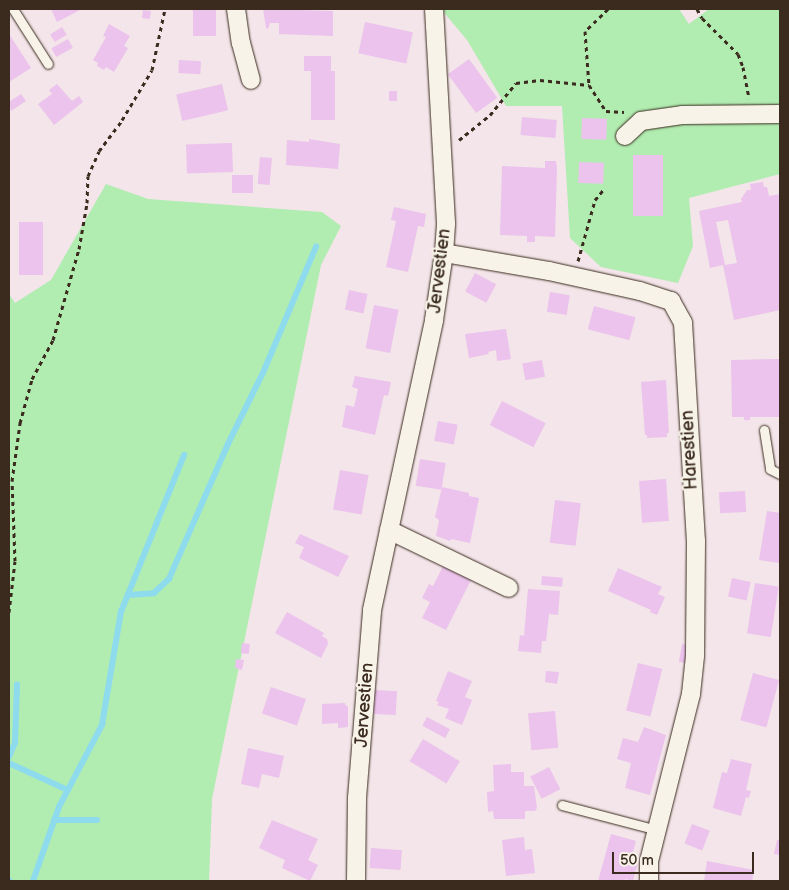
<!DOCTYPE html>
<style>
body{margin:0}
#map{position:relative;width:789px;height:890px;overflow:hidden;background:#f3e5e9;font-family:"Balsamiq Sans",sans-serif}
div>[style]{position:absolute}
.green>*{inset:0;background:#b1ecb1}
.stream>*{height:5.5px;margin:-2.75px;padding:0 2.75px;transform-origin:2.75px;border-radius:2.75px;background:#8edbee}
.building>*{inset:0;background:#ebc3ec;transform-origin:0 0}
.path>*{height:3px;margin-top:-1.5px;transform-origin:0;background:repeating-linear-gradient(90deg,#3b2a1e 0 4px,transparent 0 8px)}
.roads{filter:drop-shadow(0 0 1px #3b2a1e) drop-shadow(0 0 1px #3b2a1e)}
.service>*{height:9px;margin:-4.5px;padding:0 4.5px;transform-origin:4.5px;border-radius:4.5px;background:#f7f3e8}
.minor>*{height:18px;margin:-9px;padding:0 9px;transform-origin:9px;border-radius:9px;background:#f7f3e8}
span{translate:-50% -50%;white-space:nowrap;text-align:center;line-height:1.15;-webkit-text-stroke:4.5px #f7f3e8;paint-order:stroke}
.street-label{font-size:18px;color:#3b2a1e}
.frame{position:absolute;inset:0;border:10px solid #3b2a1e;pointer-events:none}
.scale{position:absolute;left:612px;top:852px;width:142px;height:22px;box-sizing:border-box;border:2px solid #3b2a1e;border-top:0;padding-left:6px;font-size:15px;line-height:18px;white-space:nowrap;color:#3b2a1e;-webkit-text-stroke:4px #f7f3e8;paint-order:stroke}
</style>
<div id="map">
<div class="green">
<i style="clip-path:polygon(441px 9px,679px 9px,689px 24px,709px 9px,780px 9px,780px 174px,689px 198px,693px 246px,678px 283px,601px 267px,570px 238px,562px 106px,506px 106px,467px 40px)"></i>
<i style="clip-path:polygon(106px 184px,148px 199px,322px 212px,341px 226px,321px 265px,212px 799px,209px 881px,9px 881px,9px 294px,15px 303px,51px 280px)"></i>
</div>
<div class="stream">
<i style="left:128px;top:595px;width:26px;rotate:-4deg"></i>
<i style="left:154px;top:593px;width:21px;rotate:-43deg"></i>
<i style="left:169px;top:579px;width:147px;rotate:-66.4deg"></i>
<i style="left:228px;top:444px;width:79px;rotate:-63.8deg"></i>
<i style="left:263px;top:373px;width:137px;rotate:-67.2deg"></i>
<i style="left:9px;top:757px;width:15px;rotate:-67deg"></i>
<i style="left:15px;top:743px;width:58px;rotate:-88deg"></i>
<i style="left:9px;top:763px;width:65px;rotate:24.6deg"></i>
<i style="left:54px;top:820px;width:43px"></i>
<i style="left:9px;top:880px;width:1px;rotate:45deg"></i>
<i style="left:33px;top:881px;width:78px;rotate:-70.6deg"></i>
<i style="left:59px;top:807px;width:93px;rotate:-62.3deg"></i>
<i style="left:102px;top:725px;width:115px;rotate:-80.5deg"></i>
<i style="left:121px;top:612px;width:169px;rotate:-68.1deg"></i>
</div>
<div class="building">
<i style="clip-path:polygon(51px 9px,79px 9px,80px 10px,57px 22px)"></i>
<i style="left:193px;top:9px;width:23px;height:27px"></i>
<i style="clip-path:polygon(263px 9px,333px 11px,333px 36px,279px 34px,279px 23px,270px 23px,268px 29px,266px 28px)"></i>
<i style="left:143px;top:10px;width:8px;height:8px;rotate:7deg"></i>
<i style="left:365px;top:22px;width:49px;height:32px;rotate:12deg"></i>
<i style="clip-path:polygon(109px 24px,130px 36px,124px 46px,128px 48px,114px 72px,106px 67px,104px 70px,97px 66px,98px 63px,93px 60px,106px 37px,103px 36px)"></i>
<i style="left:62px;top:27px;width:9px;height:14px;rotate:58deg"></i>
<i style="clip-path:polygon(9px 34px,31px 68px,9px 82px)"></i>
<i style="left:68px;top:39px;width:10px;height:19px;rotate:61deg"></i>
<i style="clip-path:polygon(304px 56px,331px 56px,331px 71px,335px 71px,335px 120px,311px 120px,311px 71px,304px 71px)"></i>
<i style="left:469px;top:59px;width:48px;height:26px;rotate:54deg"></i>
<i style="left:179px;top:60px;width:22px;height:13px;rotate:3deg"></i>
<i style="clip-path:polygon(57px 84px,72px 101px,79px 96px,83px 102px,54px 125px,38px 104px,52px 94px,49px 90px)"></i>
<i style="left:222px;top:84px;width:27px;height:47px;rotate:77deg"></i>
<i style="left:389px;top:91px;width:8px;height:10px"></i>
<i style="clip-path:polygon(21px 94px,26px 101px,11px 111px,9px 102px)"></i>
<i style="left:522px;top:117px;width:35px;height:18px;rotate:5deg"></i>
<i style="left:582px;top:118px;width:25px;height:21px;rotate:2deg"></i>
<i style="clip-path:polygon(309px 139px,340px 144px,338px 169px,286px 165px,287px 140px,309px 142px)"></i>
<i style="left:232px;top:143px;width:29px;height:46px;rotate:88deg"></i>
<i style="left:633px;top:155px;width:30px;height:61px"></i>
<i style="left:260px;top:157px;width:12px;height:27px;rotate:5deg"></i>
<i style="clip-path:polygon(545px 161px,556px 161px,557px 168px,555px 237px,535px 236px,535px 242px,527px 242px,527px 236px,500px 235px,502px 166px,545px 168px)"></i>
<i style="left:579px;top:162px;width:25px;height:21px;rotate:2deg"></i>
<i style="left:232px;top:175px;width:21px;height:18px"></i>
<i style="clip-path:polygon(evenodd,763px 182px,764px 187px,767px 187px,769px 196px,780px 194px,780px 310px,734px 320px,723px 265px,710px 268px,699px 211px,742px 202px,741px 199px,747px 190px,751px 190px,750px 184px,763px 182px,728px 220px,737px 263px,725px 265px,716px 222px,728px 220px)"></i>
<i style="clip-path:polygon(394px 207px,426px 214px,424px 227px,418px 226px,408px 272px,386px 267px,396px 221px,391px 220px)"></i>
<i style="left:43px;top:222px;width:53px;height:24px;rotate:90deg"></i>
<i style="left:475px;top:273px;width:24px;height:21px;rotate:28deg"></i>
<i style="left:349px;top:290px;width:19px;height:20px;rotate:12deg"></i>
<i style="left:550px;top:292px;width:20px;height:20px;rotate:9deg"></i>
<i style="left:374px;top:305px;width:25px;height:44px;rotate:11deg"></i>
<i style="left:594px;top:306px;width:43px;height:24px;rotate:15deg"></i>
<i style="clip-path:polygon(506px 329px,511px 359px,497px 361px,496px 350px,488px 352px,489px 354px,469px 358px,465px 334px)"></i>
<i style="clip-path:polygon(780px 359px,780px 417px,750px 417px,750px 420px,744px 420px,744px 417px,732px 417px,731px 360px)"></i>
<i style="left:542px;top:360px;width:17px;height:20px;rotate:80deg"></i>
<i style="clip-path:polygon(355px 376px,391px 382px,388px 396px,384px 395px,375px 435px,342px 427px,346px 405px,354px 407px,358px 389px,352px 387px)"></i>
<i style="clip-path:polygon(666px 380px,669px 433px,667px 433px,667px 437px,647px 438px,647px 435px,645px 435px,641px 382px)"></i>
<i style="left:502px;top:401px;width:49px;height:27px;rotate:27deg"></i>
<i style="left:438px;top:421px;width:20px;height:20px;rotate:11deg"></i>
<i style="left:420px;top:459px;width:26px;height:27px;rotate:9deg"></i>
<i style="left:340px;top:470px;width:29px;height:40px;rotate:10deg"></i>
<i style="left:666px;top:479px;width:42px;height:27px;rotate:86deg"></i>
<i style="clip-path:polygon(442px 487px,469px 493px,469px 496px,479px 498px,470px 543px,451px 539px,450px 541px,436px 536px,439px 520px,435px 517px)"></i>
<i style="left:745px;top:491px;width:21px;height:26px;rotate:87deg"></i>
<i style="left:555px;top:500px;width:26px;height:43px;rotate:7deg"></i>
<i style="clip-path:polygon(767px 511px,780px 513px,780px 563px,759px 560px)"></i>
<i style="clip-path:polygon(300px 534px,349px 556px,338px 577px,299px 558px,304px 547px,295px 543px)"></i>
<i style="clip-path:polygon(443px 566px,471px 580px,446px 630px,422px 618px,430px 602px,422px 598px,429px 584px,433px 586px)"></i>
<i style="clip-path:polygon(618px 568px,662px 587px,658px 594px,665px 597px,657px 615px,650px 612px,651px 610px,608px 591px)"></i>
<i style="left:542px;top:576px;width:21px;height:9px;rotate:5deg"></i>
<i style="left:732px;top:578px;width:19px;height:19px;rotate:12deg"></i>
<i style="left:755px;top:583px;width:24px;height:51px;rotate:9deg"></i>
<i style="clip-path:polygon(528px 589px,560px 591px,558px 615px,549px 614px,546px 641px,542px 641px,541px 653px,518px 651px,520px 635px,524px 636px)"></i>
<i style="clip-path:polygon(287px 612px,324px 633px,322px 636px,327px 639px,328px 644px,321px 658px,275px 633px)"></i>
<i style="left:242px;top:643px;width:8px;height:10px;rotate:7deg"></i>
<i style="left:682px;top:644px;width:11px;height:18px;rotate:10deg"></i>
<i style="clip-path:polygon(236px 659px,244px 660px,242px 670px,235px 668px)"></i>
<i style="left:638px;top:663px;width:25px;height:49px;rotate:14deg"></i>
<i style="clip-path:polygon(448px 671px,472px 681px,465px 697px,472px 700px,462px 725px,445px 718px,449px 709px,437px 705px,439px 702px,436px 701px)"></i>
<i style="clip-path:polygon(546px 671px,559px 672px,557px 684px,545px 682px)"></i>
<i style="left:753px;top:673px;width:27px;height:49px;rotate:15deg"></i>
<i style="left:271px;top:687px;width:37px;height:28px;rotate:19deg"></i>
<i style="left:375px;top:690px;width:22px;height:24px;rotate:3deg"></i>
<i style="clip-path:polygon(345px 703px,346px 706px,348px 706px,348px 727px,338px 728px,338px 723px,322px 724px,322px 704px)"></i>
<i style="left:555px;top:711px;width:37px;height:27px;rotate:85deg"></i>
<i style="left:427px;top:717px;width:26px;height:10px;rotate:28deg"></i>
<i style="clip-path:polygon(644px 727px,666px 735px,650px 795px,625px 788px,631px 763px,617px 759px,623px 738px,638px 742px)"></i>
<i style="left:423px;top:739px;width:43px;height:26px;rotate:31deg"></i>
<i style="clip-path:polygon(248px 748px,284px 756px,279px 778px,262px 774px,259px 788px,241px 784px)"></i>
<i style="clip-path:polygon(731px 759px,752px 764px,746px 790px,751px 791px,749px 798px,746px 797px,741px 816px,713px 808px,722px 772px,727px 773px)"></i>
<i style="clip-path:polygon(511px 764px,511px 772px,524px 772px,524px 786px,534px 786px,537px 808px,535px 811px,525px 811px,525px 819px,494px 819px,493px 811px,488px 812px,487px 792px,494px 791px,493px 765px)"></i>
<i style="left:549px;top:767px;width:25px;height:21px;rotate:63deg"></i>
<i style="clip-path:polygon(272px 820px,318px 839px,308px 860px,318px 865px,310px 881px,282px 868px,285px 860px,259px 848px)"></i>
<i style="left:692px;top:824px;width:19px;height:21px;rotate:21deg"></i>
<i style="clip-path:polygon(611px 834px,636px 841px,631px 860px,638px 862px,633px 881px,625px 879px,625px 881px,598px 881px)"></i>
<i style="clip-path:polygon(524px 837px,525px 850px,532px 849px,535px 873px,506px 876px,502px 840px)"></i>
<i style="clip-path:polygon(777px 840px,780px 840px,780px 855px,774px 854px)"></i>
<i style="left:371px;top:848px;width:31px;height:20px;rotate:4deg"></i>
<i style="clip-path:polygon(707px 861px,754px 870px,752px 881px,704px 881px)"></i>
</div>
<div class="path">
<i style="left:608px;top:9px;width:32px;rotate:136deg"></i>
<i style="left:585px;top:31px;width:54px;rotate:85.8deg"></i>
<i style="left:589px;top:85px;width:31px;rotate:57deg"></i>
<i style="left:606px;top:111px;width:18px;rotate:3deg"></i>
<i style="left:697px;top:9px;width:10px;rotate:61deg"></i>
<i style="left:702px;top:18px;width:51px;rotate:45deg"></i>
<i style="left:738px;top:54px;width:14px;rotate:69deg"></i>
<i style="left:743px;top:67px;width:32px;rotate:79deg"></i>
<i style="left:459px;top:140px;width:40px;rotate:-39deg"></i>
<i style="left:490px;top:115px;width:41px;rotate:-50.9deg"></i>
<i style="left:516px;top:83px;width:24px;rotate:-7deg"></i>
<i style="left:540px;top:80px;width:49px;rotate:5.8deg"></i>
<i style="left:578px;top:261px;width:63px;rotate:-74.4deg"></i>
<i style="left:595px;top:200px;width:14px;rotate:-51deg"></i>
<i style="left:9px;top:612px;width:51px;rotate:-83.3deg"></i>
<i style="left:15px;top:561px;width:80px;rotate:-92.1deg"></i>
<i style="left:12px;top:481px;width:59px;rotate:-82.1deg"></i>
<i style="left:20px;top:423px;width:46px;rotate:-74.7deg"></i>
<i style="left:32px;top:379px;width:44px;rotate:-61.7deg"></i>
<i style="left:53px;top:340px;width:95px;rotate:-74.1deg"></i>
<i style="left:79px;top:249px;width:47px;rotate:-80.1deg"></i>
<i style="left:87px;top:203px;width:27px;rotate:-88deg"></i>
<i style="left:88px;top:176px;width:27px;rotate:-66deg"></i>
<i style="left:99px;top:151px;width:39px;rotate:-53deg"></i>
<i style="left:122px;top:120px;width:58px;rotate:-59deg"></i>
<i style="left:152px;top:70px;width:62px;rotate:-78deg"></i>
</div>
<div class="roads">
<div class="service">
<i style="left:13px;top:9px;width:65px;rotate:57.5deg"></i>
<i style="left:764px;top:430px;width:39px;rotate:81deg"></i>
<i style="left:770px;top:469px;width:11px;rotate:27deg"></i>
<i style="left:562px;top:805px;width:98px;rotate:14.7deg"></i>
</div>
<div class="minor">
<i style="left:236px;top:9px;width:34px;rotate:82deg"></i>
<i style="left:241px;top:43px;width:38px;rotate:75deg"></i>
<i style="left:625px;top:136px;width:22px;rotate:-43deg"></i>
<i style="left:641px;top:121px;width:41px;rotate:-8.3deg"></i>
<i style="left:682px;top:115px;width:98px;rotate:-0.6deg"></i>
<i style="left:444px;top:253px;width:107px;rotate:9.7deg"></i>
<i style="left:549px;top:271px;width:93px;rotate:12.4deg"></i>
<i style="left:640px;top:291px;width:33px;rotate:18deg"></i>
<i style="left:671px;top:301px;width:25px;rotate:61deg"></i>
<i style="left:683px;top:323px;width:218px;rotate:86.6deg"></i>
<i style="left:696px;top:541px;width:115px;rotate:90.5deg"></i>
<i style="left:695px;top:656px;width:38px;rotate:96deg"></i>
<i style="left:691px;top:694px;width:172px;rotate:104.1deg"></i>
<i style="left:649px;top:861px;width:20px;rotate:90deg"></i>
<i style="left:389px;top:530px;width:133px;rotate:25.8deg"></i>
<i style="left:356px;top:881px;width:83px;rotate:-89.3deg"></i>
<i style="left:357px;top:798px;width:189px;rotate:-85.4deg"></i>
<i style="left:372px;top:610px;width:297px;rotate:-77.9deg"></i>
<i style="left:434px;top:320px;width:68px;rotate:-81.5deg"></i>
<i style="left:444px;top:253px;width:30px;rotate:-86deg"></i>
<i style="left:446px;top:223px;width:214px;rotate:-93.2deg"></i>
</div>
</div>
<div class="street-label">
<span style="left:440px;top:271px;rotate:-83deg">Jervestien</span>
<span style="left:690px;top:450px;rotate:-93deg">Harestien</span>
<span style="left:365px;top:705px;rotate:-86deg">Jervestien</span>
</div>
<div class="frame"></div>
<div class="scale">50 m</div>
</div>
